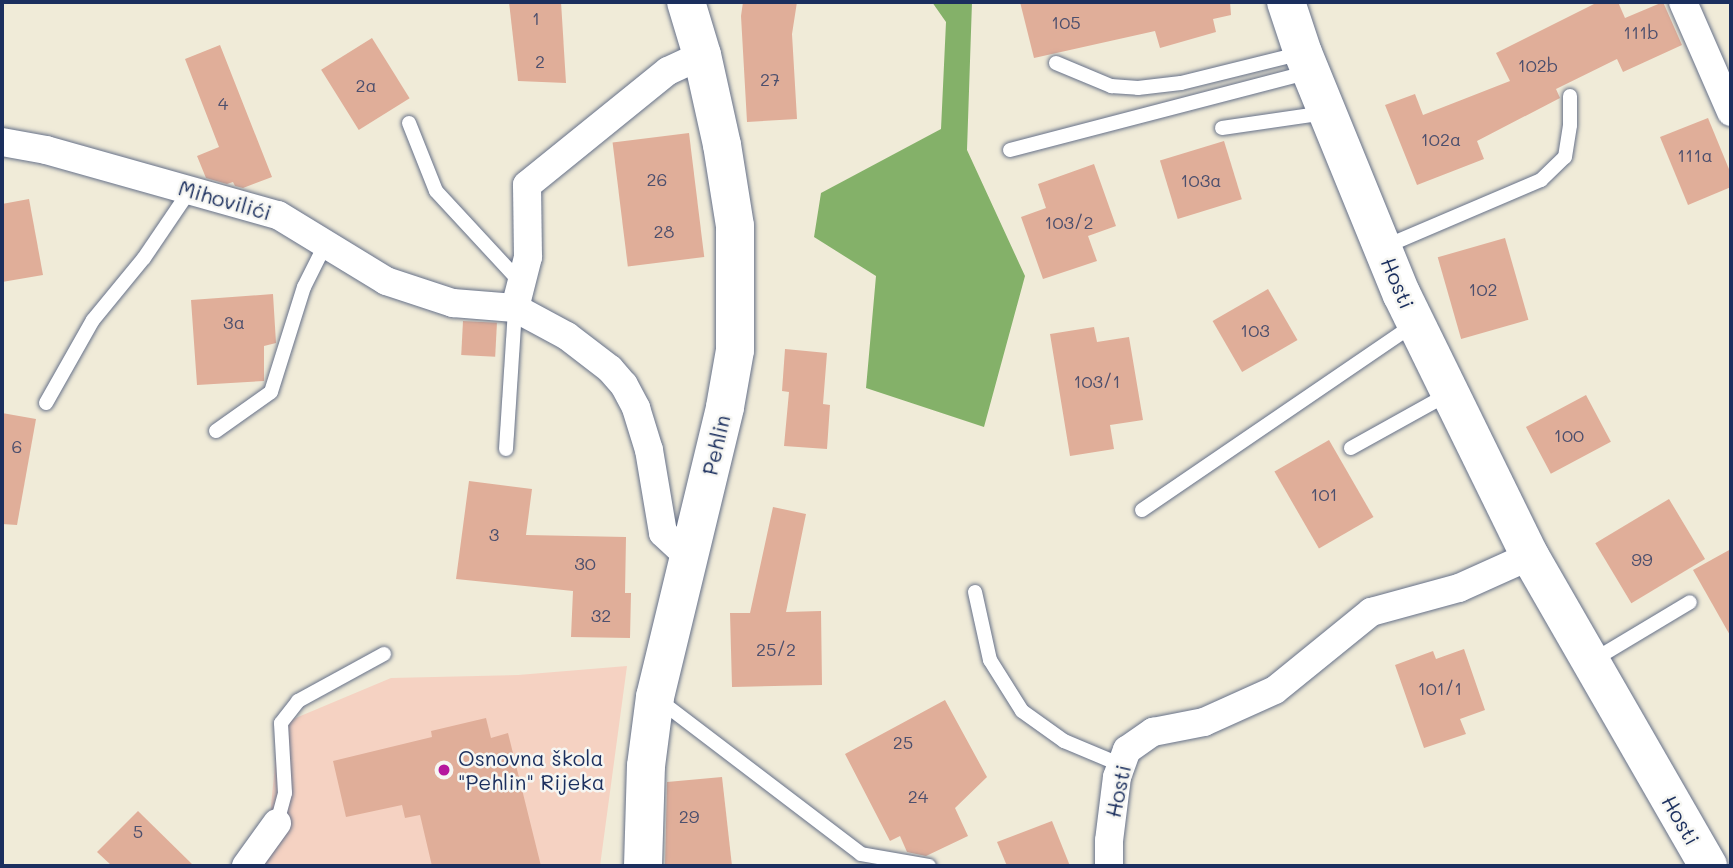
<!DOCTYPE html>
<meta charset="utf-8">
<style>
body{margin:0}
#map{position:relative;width:1733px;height:868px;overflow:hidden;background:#f0ebd8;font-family:Mali,sans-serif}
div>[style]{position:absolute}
.built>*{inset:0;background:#f5d2c2}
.forest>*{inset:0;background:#84b169}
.building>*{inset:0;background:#e0ae99;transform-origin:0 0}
.roads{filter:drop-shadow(0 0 2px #667189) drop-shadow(0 0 2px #667189)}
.lane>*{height:14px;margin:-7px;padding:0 7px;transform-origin:7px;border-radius:7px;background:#fff}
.street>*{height:28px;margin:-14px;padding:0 14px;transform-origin:14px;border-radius:14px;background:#fff}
.secondary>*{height:38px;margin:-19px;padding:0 19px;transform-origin:19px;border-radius:19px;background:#fff}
.dots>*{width:19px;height:19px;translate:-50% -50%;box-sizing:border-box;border:4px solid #f6f6f2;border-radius:50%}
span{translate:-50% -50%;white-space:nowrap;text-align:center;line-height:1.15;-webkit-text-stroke:5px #f6f6f2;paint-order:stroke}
.number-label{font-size:18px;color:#4c4f6d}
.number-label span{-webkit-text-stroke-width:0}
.street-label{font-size:21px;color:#1b2f5e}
.poi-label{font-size:21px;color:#1b2f5e}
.left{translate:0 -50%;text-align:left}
.frame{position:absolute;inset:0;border:4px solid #1b2f5e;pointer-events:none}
</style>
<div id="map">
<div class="built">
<i style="clip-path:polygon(627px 666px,600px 866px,237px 866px,270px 816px,279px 725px,391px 678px,518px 675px)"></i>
</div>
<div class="forest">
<i style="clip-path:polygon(932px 2px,972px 2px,967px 150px,1025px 276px,984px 427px,866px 388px,876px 276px,814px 237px,821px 193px,941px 129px,946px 22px)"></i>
</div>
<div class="building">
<i style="clip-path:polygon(509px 2px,561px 2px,566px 83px,518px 81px)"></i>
<i style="clip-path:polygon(743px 2px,797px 2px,792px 34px,797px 119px,747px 122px,741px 16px)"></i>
<i style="clip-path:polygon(1020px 2px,1230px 2px,1231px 15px,1213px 19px,1216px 32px,1160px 48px,1155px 31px,1034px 58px)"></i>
<i style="clip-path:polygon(1598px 2px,1618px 2px,1625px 18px,1663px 2px,1682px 45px,1623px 72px,1617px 59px,1556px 89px,1560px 98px,1477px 141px,1484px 159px,1417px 185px,1385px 105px,1415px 94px,1423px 115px,1510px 81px,1496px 53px)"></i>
<i style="left:372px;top:38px;width:71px;height:60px;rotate:58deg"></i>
<i style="clip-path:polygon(220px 45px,272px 177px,243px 188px,235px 186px,233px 182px,227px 184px,206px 178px,197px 156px,219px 147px,185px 59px)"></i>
<i style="clip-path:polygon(1708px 118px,1731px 174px,1731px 187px,1688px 205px,1660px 137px)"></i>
<i style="left:689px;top:133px;width:125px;height:77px;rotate:83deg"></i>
<i style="left:1224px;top:141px;width:61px;height:67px;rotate:73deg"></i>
<i style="clip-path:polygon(1094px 164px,1116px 226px,1088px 236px,1097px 261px,1043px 279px,1021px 217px,1046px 208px,1038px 184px)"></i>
<i style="clip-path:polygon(29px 199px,43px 275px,2px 282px,2px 204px)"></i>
<i style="left:1505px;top:238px;width:85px;height:70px;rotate:74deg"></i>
<i style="left:1268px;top:289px;width:59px;height:64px;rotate:60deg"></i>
<i style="clip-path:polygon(273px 294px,276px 343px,264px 346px,264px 381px,197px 385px,191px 300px)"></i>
<i style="left:463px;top:321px;width:34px;height:34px;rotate:3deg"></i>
<i style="clip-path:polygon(1094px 327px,1097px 342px,1129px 337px,1143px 420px,1110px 425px,1114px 449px,1070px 456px,1050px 334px)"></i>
<i style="clip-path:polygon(785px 349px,827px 353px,823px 404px,830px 405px,827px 449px,784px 446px,789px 392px,782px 391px)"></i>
<i style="left:1586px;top:395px;width:53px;height:68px;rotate:62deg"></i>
<i style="clip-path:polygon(2px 413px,36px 419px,17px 525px,2px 524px)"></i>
<i style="left:1329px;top:440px;width:89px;height:63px;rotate:60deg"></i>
<i style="clip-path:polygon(469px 481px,532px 489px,526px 535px,626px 537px,625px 593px,631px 593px,630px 638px,571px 637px,573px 591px,456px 579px)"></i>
<i style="left:1669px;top:499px;width:70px;height:86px;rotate:59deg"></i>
<i style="clip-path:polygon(773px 507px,806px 514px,786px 612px,821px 611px,822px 685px,732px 687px,730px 613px,750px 613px)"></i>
<i style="clip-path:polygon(1731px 549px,1731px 637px,1693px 570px)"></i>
<i style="clip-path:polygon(1464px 649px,1485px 710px,1460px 719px,1466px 734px,1424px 748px,1395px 665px,1433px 651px,1436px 659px)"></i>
<i style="clip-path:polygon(945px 700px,987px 777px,955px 808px,968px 836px,926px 856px,907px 852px,900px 836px,890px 841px,845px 754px)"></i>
<i style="clip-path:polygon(486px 718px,491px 738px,508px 733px,541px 866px,432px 866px,420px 815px,405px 818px,402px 805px,346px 817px,333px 761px,432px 737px,431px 731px)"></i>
<i style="clip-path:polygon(722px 777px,732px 866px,665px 866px,667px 782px)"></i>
<i style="clip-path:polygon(138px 811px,194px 866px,112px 866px,97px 852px)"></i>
<i style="clip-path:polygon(1052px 821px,1070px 866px,1007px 866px,997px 842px)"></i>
</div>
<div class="roads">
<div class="lane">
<i style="left:1056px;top:63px;width:60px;rotate:22.7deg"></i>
<i style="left:1111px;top:86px;width:27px;rotate:4deg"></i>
<i style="left:1138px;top:88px;width:43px;rotate:-6.6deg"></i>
<i style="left:1181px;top:83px;width:125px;rotate:-13.9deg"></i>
<i style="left:409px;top:123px;width:73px;rotate:68.3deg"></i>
<i style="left:436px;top:191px;width:128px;rotate:47.2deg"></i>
<i style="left:1222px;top:128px;width:104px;rotate:-8.3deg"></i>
<i style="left:1010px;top:150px;width:310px;rotate:-14.6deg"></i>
<i style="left:1384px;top:247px;width:171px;rotate:-23.1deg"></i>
<i style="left:1541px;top:180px;width:33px;rotate:-44deg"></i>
<i style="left:1565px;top:157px;width:32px;rotate:-81deg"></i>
<i style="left:1570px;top:125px;width:29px;rotate:-90deg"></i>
<i style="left:46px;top:403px;width:95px;rotate:-60.5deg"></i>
<i style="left:93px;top:320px;width:80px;rotate:-50.6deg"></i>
<i style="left:144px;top:258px;width:82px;rotate:-55.9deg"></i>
<i style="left:216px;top:431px;width:67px;rotate:-35.3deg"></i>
<i style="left:271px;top:392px;width:110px;rotate:-72.6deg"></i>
<i style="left:304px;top:287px;width:47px;rotate:-63.4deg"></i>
<i style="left:1351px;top:448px;width:111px;rotate:-29.1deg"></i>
<i style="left:506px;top:449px;width:141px;rotate:-86.3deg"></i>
<i style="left:1142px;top:510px;width:330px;rotate:-34.3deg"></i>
<i style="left:975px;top:592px;width:70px;rotate:77.6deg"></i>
<i style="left:990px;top:660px;width:60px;rotate:57.9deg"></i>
<i style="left:1022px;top:711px;width:52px;rotate:35.5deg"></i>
<i style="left:1064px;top:741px;width:62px;rotate:22.8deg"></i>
<i style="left:1592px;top:661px;width:114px;rotate:-31deg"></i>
<i style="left:659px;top:700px;width:254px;rotate:37.3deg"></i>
<i style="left:861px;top:854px;width:69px;rotate:10deg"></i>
<i style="left:277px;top:823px;width:31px;rotate:-75deg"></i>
<i style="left:285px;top:793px;width:70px;rotate:-93.3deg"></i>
<i style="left:281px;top:723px;width:28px;rotate:-52deg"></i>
<i style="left:298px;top:701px;width:98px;rotate:-28.7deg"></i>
</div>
<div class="street">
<i style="left:1683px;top:2px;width:120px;rotate:66.4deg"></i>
<i style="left:2px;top:142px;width:45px;rotate:10.3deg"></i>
<i style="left:46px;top:150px;width:241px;rotate:15.7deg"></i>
<i style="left:278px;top:215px;width:127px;rotate:31.4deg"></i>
<i style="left:386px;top:281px;width:71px;rotate:18.2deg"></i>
<i style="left:453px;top:303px;width:62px;rotate:4.6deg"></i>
<i style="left:515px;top:308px;width:59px;rotate:28.3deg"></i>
<i style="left:567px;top:336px;width:54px;rotate:37.5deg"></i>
<i style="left:610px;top:369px;width:21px;rotate:49deg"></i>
<i style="left:624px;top:385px;width:26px;rotate:62deg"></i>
<i style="left:636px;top:408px;width:44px;rotate:72.8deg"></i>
<i style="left:649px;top:450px;width:84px;rotate:80.4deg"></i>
<i style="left:663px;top:533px;width:35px;rotate:43deg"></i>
<i style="left:515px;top:308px;width:53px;rotate:-75.7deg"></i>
<i style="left:528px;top:257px;width:72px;rotate:-90.8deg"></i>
<i style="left:527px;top:185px;width:181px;rotate:-39deg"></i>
<i style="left:668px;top:71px;width:38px;rotate:-25deg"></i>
<i style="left:246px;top:866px;width:53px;rotate:-54.2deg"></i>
<i style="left:1109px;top:866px;width:25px;rotate:-90deg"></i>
<i style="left:1109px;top:841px;width:64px;rotate:-82.9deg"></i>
<i style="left:1117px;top:777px;width:29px;rotate:-70deg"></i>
<i style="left:1127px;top:750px;width:32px;rotate:-35deg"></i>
<i style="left:1153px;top:732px;width:52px;rotate:-11.1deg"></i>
<i style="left:1204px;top:722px;width:78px;rotate:-24.3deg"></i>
<i style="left:1275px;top:690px;width:124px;rotate:-39.1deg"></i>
<i style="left:1371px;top:612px;width:91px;rotate:-15.3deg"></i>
<i style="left:1459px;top:588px;width:78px;rotate:-24.3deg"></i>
</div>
<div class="secondary">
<i style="left:1286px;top:2px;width:54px;rotate:71.6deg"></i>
<i style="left:1303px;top:53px;width:261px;rotate:67.8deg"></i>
<i style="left:1402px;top:295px;width:291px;rotate:63.9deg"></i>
<i style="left:1530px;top:556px;width:357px;rotate:60.1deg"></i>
<i style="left:643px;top:866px;width:100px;rotate:-88.3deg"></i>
<i style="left:646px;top:766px;width:70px;rotate:-82.6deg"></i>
<i style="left:655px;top:697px;width:298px;rotate:-76.4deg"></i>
<i style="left:725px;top:407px;width:58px;rotate:-80deg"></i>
<i style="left:735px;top:350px;width:124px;rotate:-90deg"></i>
<i style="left:735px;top:226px;width:82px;rotate:-99.1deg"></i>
<i style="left:722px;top:145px;width:92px;rotate:-102.5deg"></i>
<i style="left:702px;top:55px;width:55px;rotate:-106.8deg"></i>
</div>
</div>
<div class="dots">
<i style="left:444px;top:770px;background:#b5179e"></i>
</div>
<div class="number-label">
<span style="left:536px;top:18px">1</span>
<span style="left:1066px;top:22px">105</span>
<span style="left:1641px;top:32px">111b</span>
<span style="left:540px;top:61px">2</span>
<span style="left:1538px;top:65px">102b</span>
<span style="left:770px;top:79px">27</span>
<span style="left:366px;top:85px">2a</span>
<span style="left:223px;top:103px">4</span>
<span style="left:1441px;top:139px">102a</span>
<span style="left:1695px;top:155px">111a</span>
<span style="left:657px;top:179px">26</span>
<span style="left:1201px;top:180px">103a</span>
<span style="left:1069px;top:222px">103/2</span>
<span style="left:664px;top:231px">28</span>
<span style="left:1483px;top:289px">102</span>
<span style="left:234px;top:322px">3a</span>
<span style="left:1255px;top:330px">103</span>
<span style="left:1097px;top:381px">103/1</span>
<span style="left:1569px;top:435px">100</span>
<span style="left:17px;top:446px">6</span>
<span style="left:1324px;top:494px">101</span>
<span style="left:494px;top:534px">3</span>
<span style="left:1642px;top:559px">99</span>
<span style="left:585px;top:563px">30</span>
<span style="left:601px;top:615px">32</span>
<span style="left:776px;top:649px">25/2</span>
<span style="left:1440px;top:688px">101/1</span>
<span style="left:903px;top:742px">25</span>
<span style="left:918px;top:796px">24</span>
<span style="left:689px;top:816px">29</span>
<span style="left:138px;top:831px">5</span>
</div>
<div class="street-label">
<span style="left:225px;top:200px;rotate:16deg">Mihovilići</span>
<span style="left:1398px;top:283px;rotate:67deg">Hosti</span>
<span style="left:716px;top:445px;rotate:-77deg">Pehlin</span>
<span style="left:1118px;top:791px;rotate:-78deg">Hosti</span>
<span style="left:1681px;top:820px;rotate:60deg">Hosti</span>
</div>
<div class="poi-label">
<span class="left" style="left:458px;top:770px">Osnovna škola<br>"Pehlin" Rijeka</span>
</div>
<div class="frame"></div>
</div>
